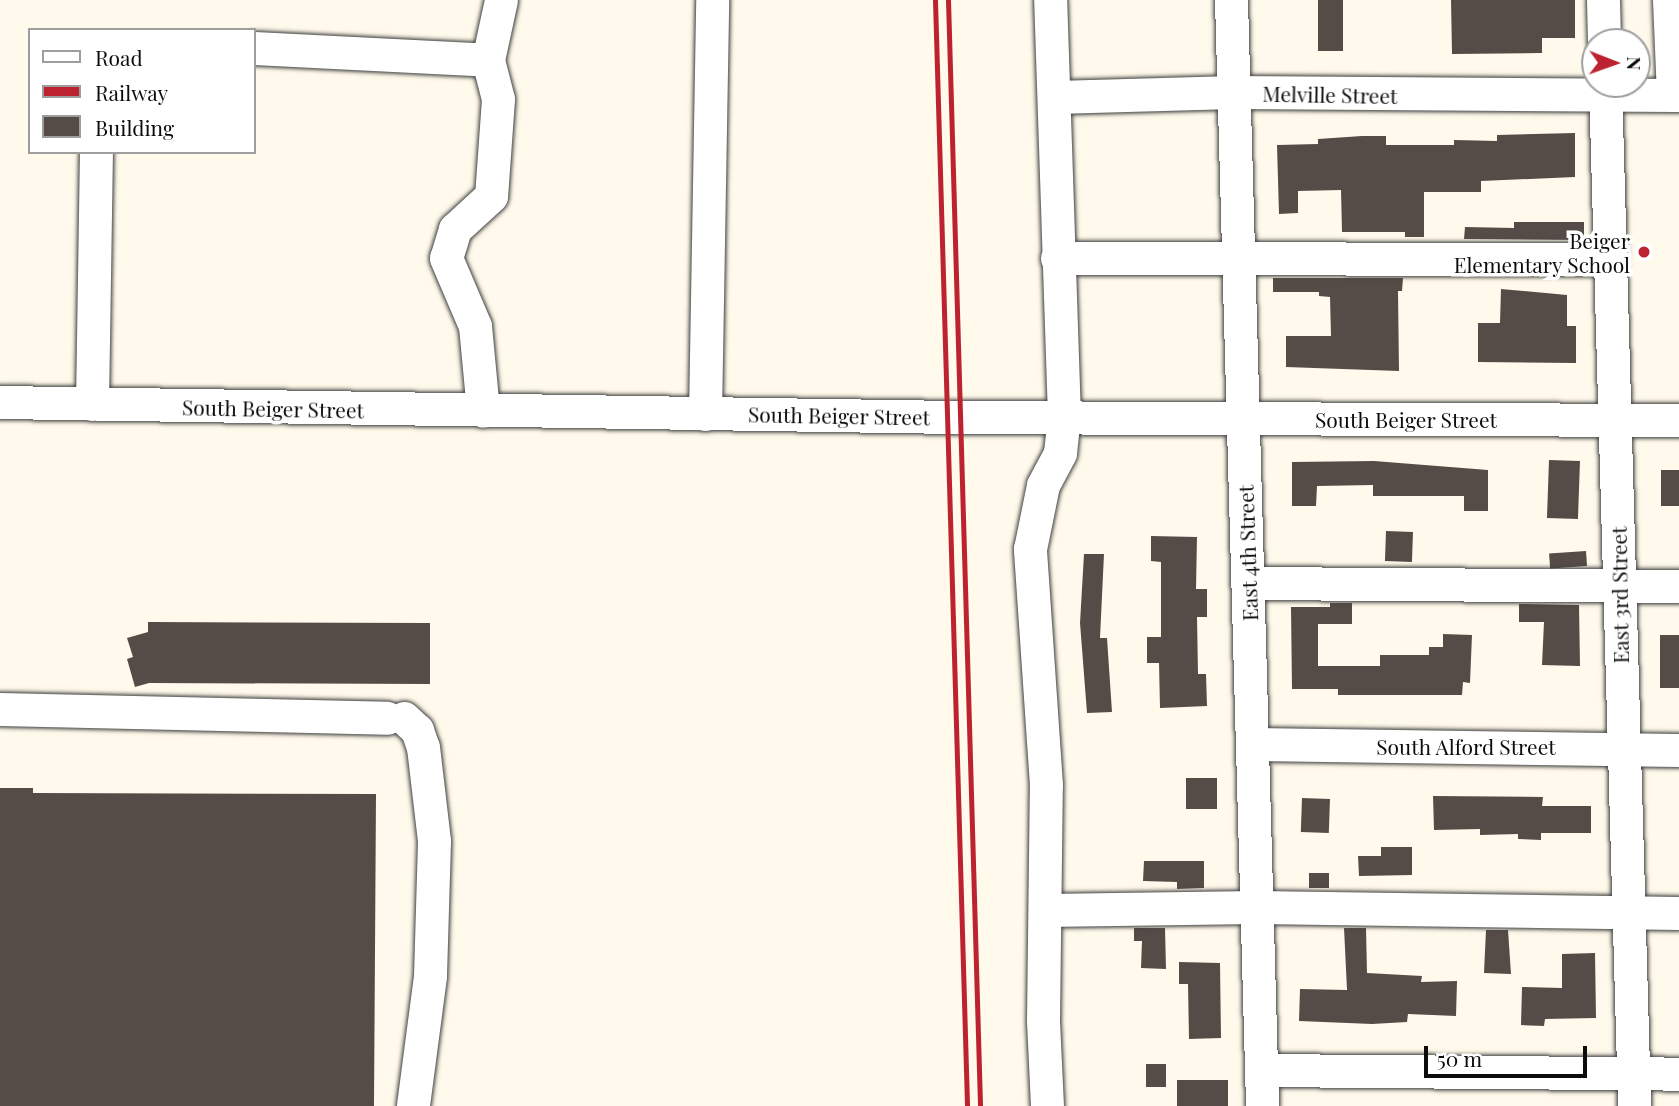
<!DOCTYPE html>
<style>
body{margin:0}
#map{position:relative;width:1679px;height:1106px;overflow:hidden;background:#fffaeb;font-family:"Playfair Display",serif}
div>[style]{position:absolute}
.building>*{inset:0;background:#554c48;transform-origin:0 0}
.roads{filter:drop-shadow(0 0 2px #3f3f3f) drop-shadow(0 0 2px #3f3f3f)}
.minor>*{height:33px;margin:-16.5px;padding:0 16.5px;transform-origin:16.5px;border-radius:16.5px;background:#fff}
.rail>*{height:5px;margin:-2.5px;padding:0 2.5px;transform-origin:2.5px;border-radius:2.5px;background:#bd2231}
.dots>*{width:19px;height:19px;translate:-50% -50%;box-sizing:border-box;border:4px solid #fff;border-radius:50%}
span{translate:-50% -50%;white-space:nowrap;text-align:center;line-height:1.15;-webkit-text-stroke:7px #fff;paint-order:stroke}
.street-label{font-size:21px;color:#0c0c0c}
.poi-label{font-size:21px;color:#0c0c0c}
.right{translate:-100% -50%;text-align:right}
.legend{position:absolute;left:28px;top:28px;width:228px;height:126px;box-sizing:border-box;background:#fff;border:2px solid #9e9e9e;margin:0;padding:9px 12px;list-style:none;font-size:21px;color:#0c0c0c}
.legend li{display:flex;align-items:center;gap:14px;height:35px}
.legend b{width:35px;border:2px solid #9e9e9e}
.north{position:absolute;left:1581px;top:28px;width:70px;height:70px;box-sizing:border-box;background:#fff;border:2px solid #9e9e9e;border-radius:50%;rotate:91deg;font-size:19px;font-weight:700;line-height:28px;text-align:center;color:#0c0c0c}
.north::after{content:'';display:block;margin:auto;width:24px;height:32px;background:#bd2231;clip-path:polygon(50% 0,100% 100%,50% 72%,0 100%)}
.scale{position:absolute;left:1424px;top:1046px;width:163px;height:32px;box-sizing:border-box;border:4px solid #0c0c0c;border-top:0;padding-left:9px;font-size:21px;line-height:24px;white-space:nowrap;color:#0c0c0c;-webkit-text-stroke:5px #fff;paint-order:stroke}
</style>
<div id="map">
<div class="building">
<i style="left:1318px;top:0;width:25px;height:51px"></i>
<i style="clip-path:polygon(1451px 0,1575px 0,1575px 38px,1542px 38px,1542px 53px,1452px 54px)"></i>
<i style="clip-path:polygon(1575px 133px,1575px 177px,1481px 181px,1481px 192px,1424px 192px,1424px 237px,1405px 237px,1405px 232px,1342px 232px,1341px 190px,1298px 191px,1298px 213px,1279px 214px,1277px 145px,1318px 144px,1318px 139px,1362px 136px,1386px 136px,1386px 145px,1454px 145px,1454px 140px,1497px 141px,1497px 135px)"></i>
<i style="clip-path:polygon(1514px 222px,1584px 222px,1584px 240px,1464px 239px,1465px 227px,1514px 228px)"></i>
<i style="clip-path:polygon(1273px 278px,1403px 278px,1402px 291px,1398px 291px,1399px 371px,1286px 367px,1286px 336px,1331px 336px,1330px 297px,1319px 296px,1319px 292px,1273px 292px)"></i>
<i style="clip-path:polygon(1501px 289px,1567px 295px,1567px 326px,1576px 326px,1576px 363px,1478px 362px,1478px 323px,1500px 323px)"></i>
<i style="left:1549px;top:460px;width:31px;height:58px;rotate:2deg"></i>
<i style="clip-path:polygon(1374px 461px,1488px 470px,1488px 511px,1464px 511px,1464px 496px,1373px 496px,1373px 485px,1317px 486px,1316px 506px,1292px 506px,1292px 462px)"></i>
<i style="left:1661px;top:470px;width:18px;height:36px"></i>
<i style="left:1386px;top:531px;width:27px;height:30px;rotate:2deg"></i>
<i style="clip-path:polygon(1151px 536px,1197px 537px,1196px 589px,1207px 589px,1207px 617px,1197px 617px,1198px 674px,1206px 674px,1207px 706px,1160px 708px,1159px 663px,1147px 663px,1147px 637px,1161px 637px,1161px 562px,1151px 561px)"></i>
<i style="left:1586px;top:551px;width:15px;height:37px;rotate:86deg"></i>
<i style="clip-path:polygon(1084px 554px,1104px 554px,1100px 638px,1107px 638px,1112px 712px,1087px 713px,1080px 623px)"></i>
<i style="clip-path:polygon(1330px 603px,1352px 603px,1352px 624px,1318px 624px,1318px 666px,1380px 666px,1380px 655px,1429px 655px,1429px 647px,1443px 647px,1443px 634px,1472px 635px,1470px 683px,1463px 682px,1462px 695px,1338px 695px,1338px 689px,1292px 689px,1291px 607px,1330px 607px)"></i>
<i style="clip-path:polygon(1519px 604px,1579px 605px,1580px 666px,1542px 665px,1544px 622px,1519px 622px)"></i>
<i style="clip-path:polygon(148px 622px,430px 623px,430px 684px,149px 683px,135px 687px,127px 659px,133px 657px,127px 638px,148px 632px)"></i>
<i style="left:1660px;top:635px;width:19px;height:53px"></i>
<i style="left:1186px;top:778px;width:31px;height:31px"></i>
<i style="clip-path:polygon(0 788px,33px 788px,33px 793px,376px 794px,374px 1106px,0 1106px)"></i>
<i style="clip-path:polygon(1433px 796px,1543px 797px,1542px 806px,1591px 806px,1591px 833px,1541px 833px,1541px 840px,1518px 839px,1518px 834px,1480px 835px,1480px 829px,1434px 830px)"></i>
<i style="left:1302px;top:798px;width:28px;height:34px;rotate:2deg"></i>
<i style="clip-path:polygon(1381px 847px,1412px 847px,1412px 875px,1359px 876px,1358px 856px,1381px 856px)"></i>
<i style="clip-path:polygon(1144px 861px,1204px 861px,1204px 888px,1177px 889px,1177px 882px,1143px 881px)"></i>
<i style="left:1309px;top:873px;width:20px;height:15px"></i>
<i style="clip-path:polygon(1134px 928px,1165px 928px,1166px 969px,1141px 968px,1142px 941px,1134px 941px)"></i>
<i style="clip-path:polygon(1344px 928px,1366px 928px,1367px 973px,1422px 976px,1421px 982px,1457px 981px,1456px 1016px,1408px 1014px,1407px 1022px,1372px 1024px,1299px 1021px,1300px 989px,1347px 990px)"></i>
<i style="clip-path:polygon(1486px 930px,1508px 930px,1511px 974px,1484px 973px)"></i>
<i style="clip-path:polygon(1595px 953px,1596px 1018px,1545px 1019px,1544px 1026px,1521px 1025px,1522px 987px,1562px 988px,1562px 954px)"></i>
<i style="clip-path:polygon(1179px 962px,1220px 963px,1221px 1038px,1189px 1039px,1188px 984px,1179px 984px)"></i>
<i style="left:1146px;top:1064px;width:20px;height:23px"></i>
<i style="left:1177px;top:1080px;width:51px;height:26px"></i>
</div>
<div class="roads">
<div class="minor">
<i style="left:1231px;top:0;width:1106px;rotate:88.39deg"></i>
<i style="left:1603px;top:0;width:42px;rotate:88.6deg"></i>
<i style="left:1669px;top:0;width:95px;rotate:87.6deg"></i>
<i style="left:254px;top:48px;width:234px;rotate:2.9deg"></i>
<i style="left:488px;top:60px;width:40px;rotate:75.6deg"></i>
<i style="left:498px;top:99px;width:97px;rotate:94.1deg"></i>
<i style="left:491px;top:196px;width:49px;rotate:137.5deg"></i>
<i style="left:455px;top:229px;width:30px;rotate:107deg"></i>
<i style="left:446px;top:258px;width:74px;rotate:66.9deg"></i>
<i style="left:475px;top:326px;width:85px;rotate:84.6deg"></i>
<i style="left:488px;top:60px;width:61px;rotate:-77.8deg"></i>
<i style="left:1605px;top:84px;width:1022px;rotate:88.37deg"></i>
<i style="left:1055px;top:97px;width:179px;rotate:-1.6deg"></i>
<i style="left:1234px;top:92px;width:445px;rotate:0.4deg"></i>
<i style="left:1057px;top:258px;width:553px;rotate:0.1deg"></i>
<i style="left:0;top:402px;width:960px;rotate:0.9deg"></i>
<i style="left:960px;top:417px;width:719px;rotate:0.24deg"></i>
<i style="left:92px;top:404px;width:252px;rotate:-89.1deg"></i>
<i style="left:705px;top:414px;width:414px;rotate:-89deg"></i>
<i style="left:1248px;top:583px;width:431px;rotate:0.4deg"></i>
<i style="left:0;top:709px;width:387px;rotate:1.3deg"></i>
<i style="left:404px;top:718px;width:18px;rotate:43deg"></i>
<i style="left:417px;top:730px;width:18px;rotate:71deg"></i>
<i style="left:423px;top:747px;width:95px;rotate:83.3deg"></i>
<i style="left:434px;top:841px;width:135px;rotate:91.7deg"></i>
<i style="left:430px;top:976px;width:131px;rotate:97.5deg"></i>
<i style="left:1253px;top:744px;width:426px;rotate:0.8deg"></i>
<i style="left:1045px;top:910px;width:211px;rotate:-0.8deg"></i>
<i style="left:1256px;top:907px;width:423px;rotate:0.8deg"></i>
<i style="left:1261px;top:1070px;width:418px;rotate:0.5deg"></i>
<i style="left:1047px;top:1106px;width:86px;rotate:-92.7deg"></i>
<i style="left:1043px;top:1020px;width:235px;rotate:-89.3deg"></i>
<i style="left:1046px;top:785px;width:237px;rotate:-93.9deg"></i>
<i style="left:1030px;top:549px;width:65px;rotate:-78.5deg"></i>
<i style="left:1043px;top:485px;width:36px;rotate:-62deg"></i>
<i style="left:1060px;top:453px;width:36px;rotate:-84deg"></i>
<i style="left:1064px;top:417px;width:417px;rotate:-91.9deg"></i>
</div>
</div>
<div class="rail">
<i style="left:935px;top:0;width:1106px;rotate:88.34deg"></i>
<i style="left:948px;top:0;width:1106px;rotate:88.34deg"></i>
</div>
<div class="dots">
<i style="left:1644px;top:252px;background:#bd2231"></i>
</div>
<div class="street-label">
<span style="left:1330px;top:94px;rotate:1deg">Melville Street</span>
<span style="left:273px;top:408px;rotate:1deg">South Beiger Street</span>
<span style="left:839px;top:415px;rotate:1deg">South Beiger Street</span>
<span style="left:1406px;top:419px">South Beiger Street</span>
<span style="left:1247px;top:553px;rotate:-92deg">East 4th Street</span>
<span style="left:1619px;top:595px;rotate:-91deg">East 3rd Street</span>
<span style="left:1466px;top:746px">South Alford Street</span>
</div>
<div class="poi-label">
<span class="right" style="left:1630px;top:252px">Beiger<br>Elementary School</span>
</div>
<ul class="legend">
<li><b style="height:9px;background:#fff"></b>Road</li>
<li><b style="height:9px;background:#bd2231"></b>Railway</li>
<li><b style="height:19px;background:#554c48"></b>Building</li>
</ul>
<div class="north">N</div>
<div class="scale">50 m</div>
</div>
